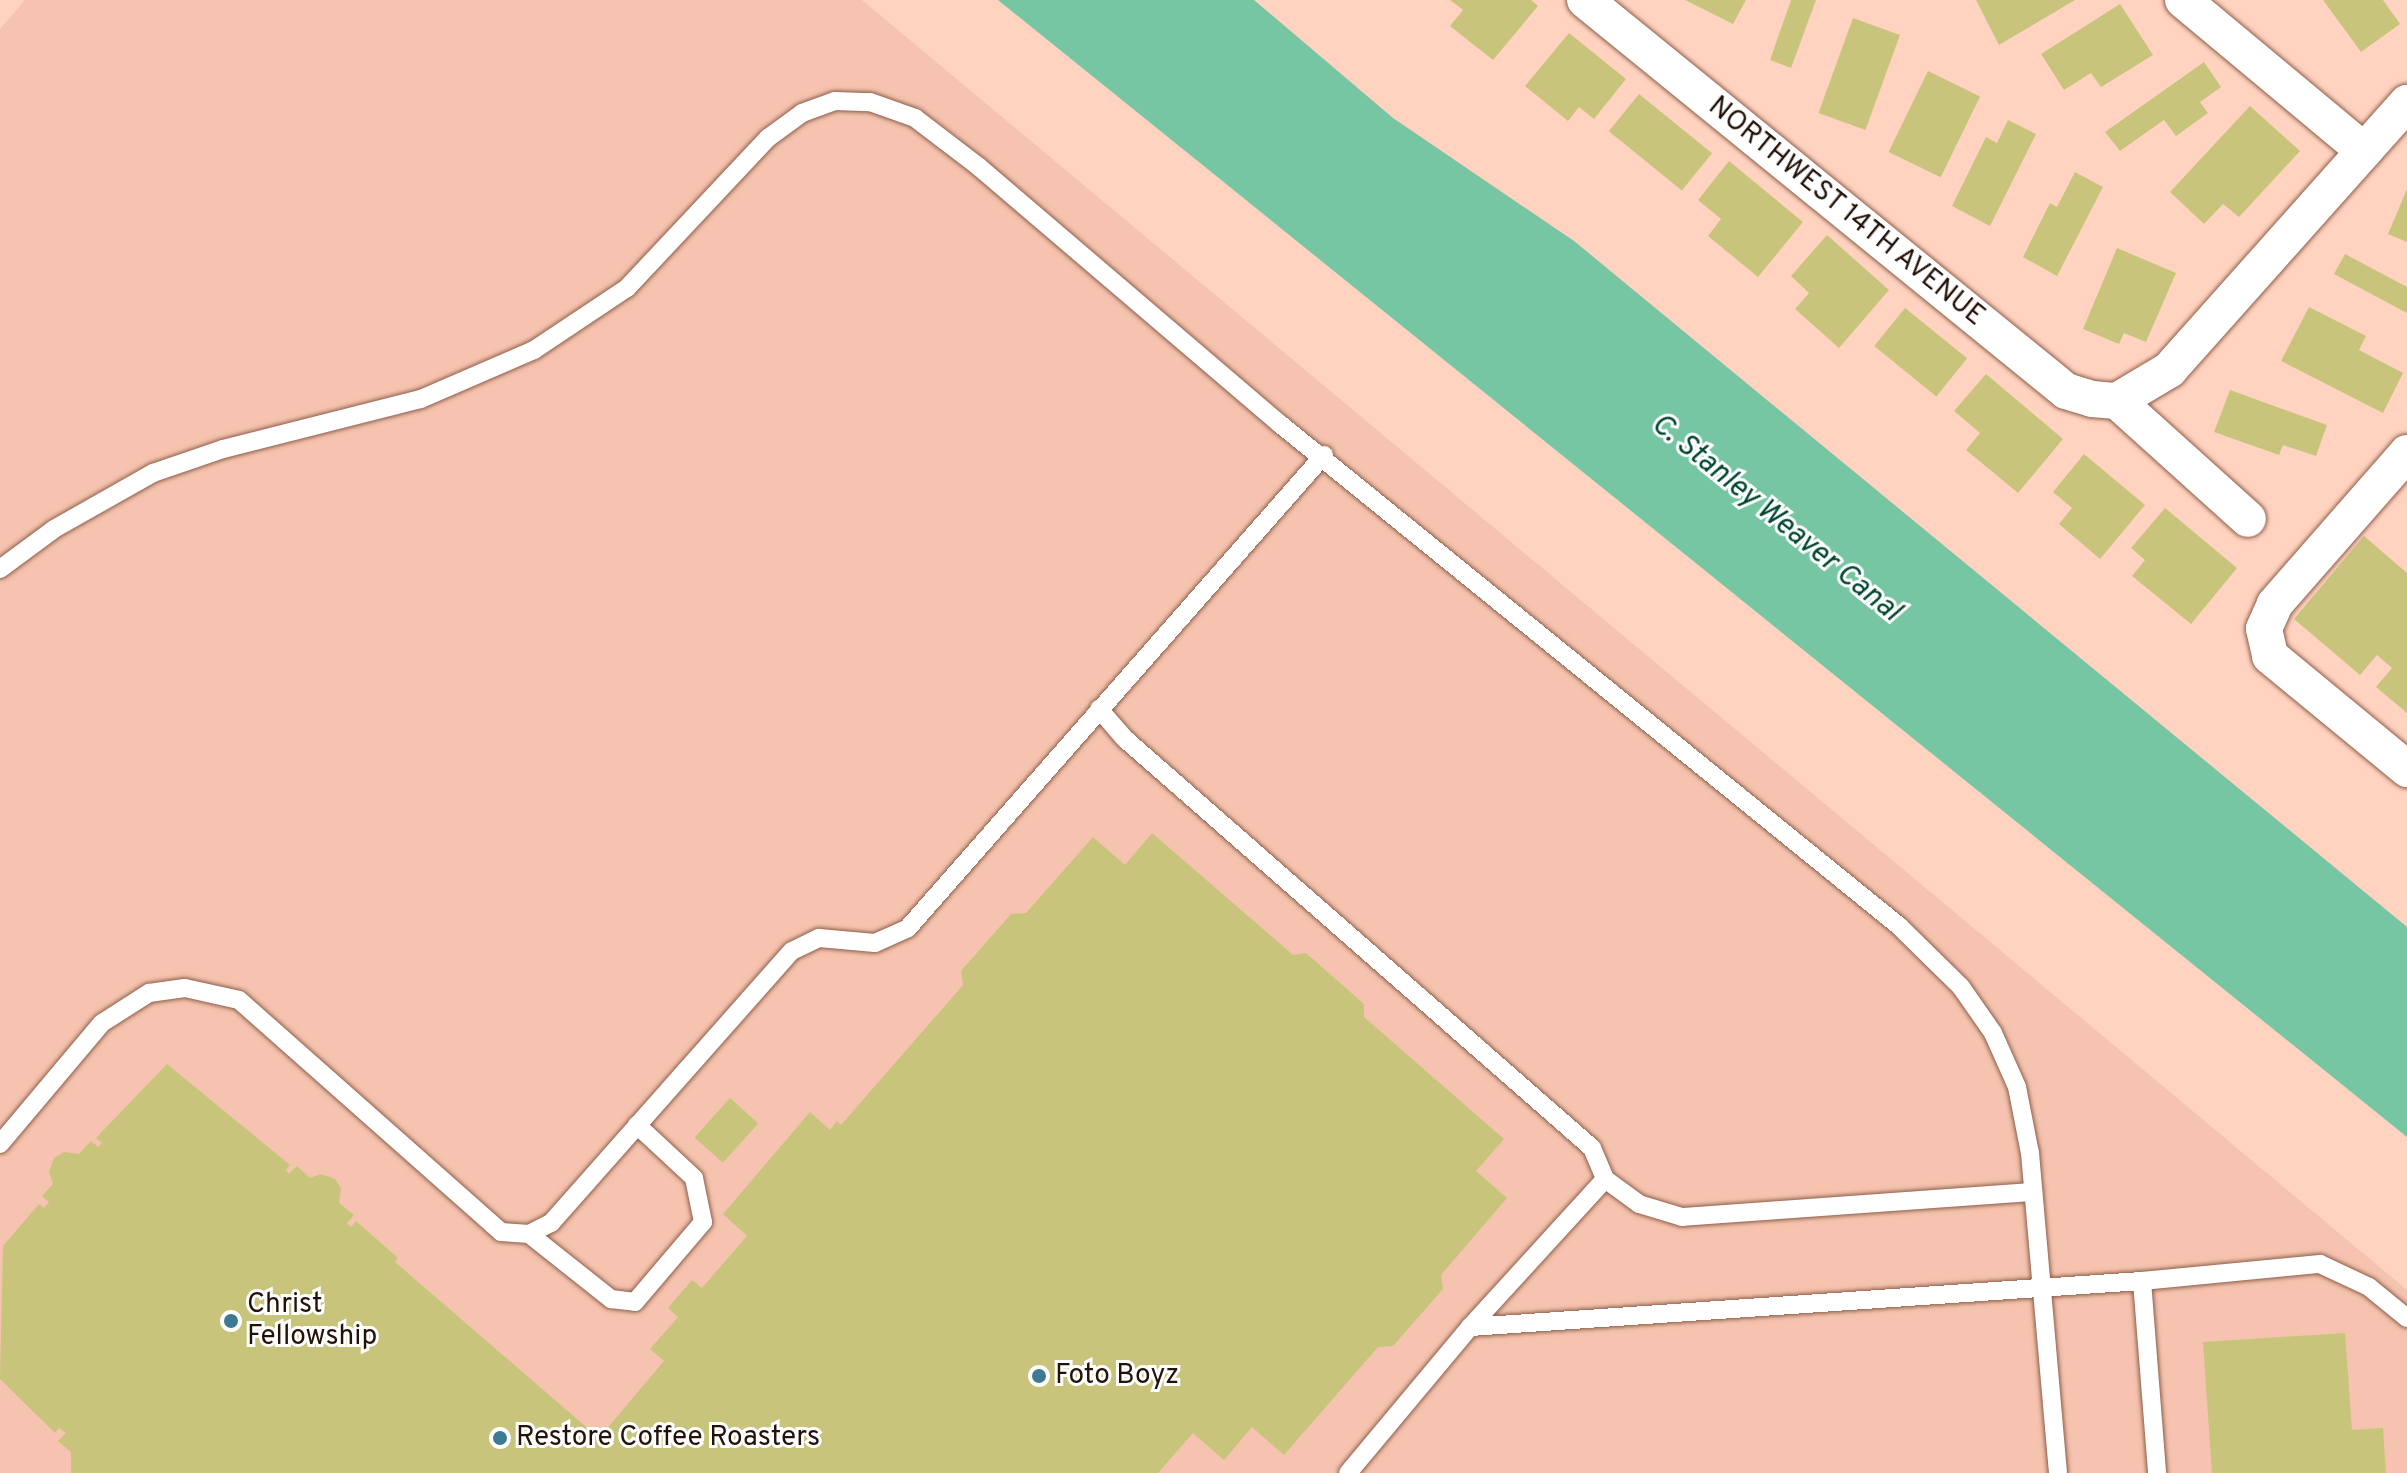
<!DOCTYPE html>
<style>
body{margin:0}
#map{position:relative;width:2407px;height:1473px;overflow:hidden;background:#ffd3c0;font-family:Overpass,sans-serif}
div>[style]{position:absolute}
.built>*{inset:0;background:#f5c3af}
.water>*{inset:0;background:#76c5a3}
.building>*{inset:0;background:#c9c47c;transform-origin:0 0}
.roads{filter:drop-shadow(0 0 2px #8e5e49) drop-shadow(0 0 2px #8e5e49)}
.service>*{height:18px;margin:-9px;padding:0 9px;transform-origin:9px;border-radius:9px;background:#fff}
.minor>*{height:36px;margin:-18px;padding:0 18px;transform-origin:18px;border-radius:18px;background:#fff}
.dots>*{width:22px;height:22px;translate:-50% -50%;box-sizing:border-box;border:4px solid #fff;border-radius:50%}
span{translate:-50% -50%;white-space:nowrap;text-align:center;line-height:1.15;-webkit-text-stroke:6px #fff;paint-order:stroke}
.street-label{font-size:28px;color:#241209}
.poi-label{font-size:28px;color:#241209}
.left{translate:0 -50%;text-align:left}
.water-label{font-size:30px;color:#004630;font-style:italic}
</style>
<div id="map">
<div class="built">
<i style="clip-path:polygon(25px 0,862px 0,2407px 1290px,2407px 1473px,0 1473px,0 29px)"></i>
</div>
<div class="water">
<i style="clip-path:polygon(998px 0,1254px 0,1393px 118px,1574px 241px,2407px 927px,2407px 1137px)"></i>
</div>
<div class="building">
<i style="clip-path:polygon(1450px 0,1531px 0,1538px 6px,1493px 60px,1450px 26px,1463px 10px)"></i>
<i style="clip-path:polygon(1685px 0,1746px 0,1733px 24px)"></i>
<i style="clip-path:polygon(1791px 0,1816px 0,1791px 68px,1770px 60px)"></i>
<i style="clip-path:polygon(1976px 0,2075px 0,1999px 45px)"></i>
<i style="clip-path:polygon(2323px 0,2383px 0,2400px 24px,2361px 52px)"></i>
<i style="clip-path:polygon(2120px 4px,2153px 55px,2101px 87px,2091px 73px,2064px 90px,2041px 54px)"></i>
<i style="left:1853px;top:18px;width:50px;height:101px;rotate:20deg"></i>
<i style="clip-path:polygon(1569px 33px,1626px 79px,1594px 119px,1579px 107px,1568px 121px,1525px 86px)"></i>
<i style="clip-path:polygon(2204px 62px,2221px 87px,2200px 102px,2208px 113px,2176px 136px,2164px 120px,2120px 151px,2105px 132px)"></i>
<i style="left:1928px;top:71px;width:58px;height:90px;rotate:26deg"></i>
<i style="left:1639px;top:94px;width:94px;height:48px;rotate:39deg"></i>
<i style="clip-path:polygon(2250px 106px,2300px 151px,2239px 217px,2223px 204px,2204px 224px,2170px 192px)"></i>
<i style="clip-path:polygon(2008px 120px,2036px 134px,1990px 226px,1952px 206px,1986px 137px,1997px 143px)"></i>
<i style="clip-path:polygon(1729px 161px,1803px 222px,1758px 277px,1708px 236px,1721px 219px,1698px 200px)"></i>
<i style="clip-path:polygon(2075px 172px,2103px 187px,2057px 276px,2023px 257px,2050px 203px,2057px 207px)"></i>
<i style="clip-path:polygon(2407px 189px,2407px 242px,2388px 234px)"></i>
<i style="clip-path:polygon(1827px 235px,1889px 290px,1839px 348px,1795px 309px,1809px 293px,1791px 276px)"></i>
<i style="clip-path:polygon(2117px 248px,2176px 273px,2146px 342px,2124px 333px,2119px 344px,2083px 329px)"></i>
<i style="clip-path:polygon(2345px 254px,2407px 287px,2407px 313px,2334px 274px)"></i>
<i style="clip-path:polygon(2309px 307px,2366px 336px,2359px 350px,2403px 373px,2383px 413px,2281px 361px)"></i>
<i style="left:1905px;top:308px;width:80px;height:49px;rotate:39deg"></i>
<i style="clip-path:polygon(1986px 374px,2063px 439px,2018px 493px,1966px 450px,1980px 433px,1954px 411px)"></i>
<i style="clip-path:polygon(2230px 390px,2327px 425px,2316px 456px,2283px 445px,2279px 455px,2214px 432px)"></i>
<i style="clip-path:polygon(2084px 454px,2145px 505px,2100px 559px,2059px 524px,2072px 508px,2053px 492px)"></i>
<i style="clip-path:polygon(2165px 508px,2237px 568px,2191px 624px,2132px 576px,2145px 560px,2131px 548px)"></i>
<i style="clip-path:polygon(2364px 536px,2407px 573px,2407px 713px,2376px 687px,2392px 668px,2377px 655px,2360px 675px,2294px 619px)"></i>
<i style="clip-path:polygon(1152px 833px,1293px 955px,1306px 953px,1364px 1004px,1364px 1017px,1504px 1139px,1476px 1171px,1507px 1198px,1441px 1275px,1443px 1289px,1393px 1346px,1378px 1347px,1284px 1455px,1252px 1427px,1224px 1460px,1193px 1433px,1158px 1473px,71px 1473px,71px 1452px,58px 1441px,66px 1433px,59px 1428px,55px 1433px,0 1379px,3px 1246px,39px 1204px,44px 1208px,49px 1202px,42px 1196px,53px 1184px,49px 1172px,54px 1158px,64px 1152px,79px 1154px,91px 1141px,98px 1147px,102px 1143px,96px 1138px,167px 1064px,290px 1165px,286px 1170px,289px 1174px,297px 1166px,310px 1178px,321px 1174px,335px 1179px,341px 1188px,339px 1203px,354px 1215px,347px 1223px,351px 1227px,356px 1221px,398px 1258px,395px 1262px,599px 1438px,664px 1361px,650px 1349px,678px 1317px,668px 1308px,692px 1280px,702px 1288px,747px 1236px,723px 1214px,810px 1112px,830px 1130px,837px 1121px,841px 1125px,963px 985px,961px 971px,1011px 914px,1026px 913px,1093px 837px,1125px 865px)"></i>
<i style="left:730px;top:1098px;width:38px;height:53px;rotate:42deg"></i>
<i style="clip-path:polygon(2345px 1333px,2352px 1430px,2383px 1428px,2386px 1473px,2212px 1473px,2203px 1342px)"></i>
</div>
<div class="roads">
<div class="service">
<i style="left:0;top:569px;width:67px;rotate:-36.5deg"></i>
<i style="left:54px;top:529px;width:114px;rotate:-29.5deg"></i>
<i style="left:153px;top:473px;width:74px;rotate:-18.9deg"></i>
<i style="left:223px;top:449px;width:204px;rotate:-14.2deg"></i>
<i style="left:421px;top:399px;width:123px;rotate:-23.4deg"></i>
<i style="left:534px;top:350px;width:112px;rotate:-33.7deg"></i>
<i style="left:627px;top:288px;width:206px;rotate:-46.8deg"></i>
<i style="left:768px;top:138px;width:42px;rotate:-36.3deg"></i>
<i style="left:802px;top:113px;width:35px;rotate:-20deg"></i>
<i style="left:835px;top:101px;width:35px;rotate:2deg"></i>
<i style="left:870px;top:102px;width:48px;rotate:19.6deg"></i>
<i style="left:915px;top:118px;width:81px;rotate:37.4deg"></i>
<i style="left:979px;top:167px;width:396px;rotate:40.5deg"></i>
<i style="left:1280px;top:424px;width:797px;rotate:39.04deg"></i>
<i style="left:1899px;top:926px;width:87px;rotate:44.5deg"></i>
<i style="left:1961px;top:987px;width:56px;rotate:55.2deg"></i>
<i style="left:1993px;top:1033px;width:59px;rotate:66deg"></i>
<i style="left:2017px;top:1087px;width:67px;rotate:78.9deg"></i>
<i style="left:2030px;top:1153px;width:321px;rotate:85deg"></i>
<i style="left:1099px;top:709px;width:38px;rotate:49deg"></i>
<i style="left:1124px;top:738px;width:622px;rotate:41.22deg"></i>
<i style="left:1592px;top:1148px;width:34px;rotate:67deg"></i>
<i style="left:0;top:1144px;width:158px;rotate:-49.9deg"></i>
<i style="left:102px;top:1023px;width:56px;rotate:-32.6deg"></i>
<i style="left:149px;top:993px;width:36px;rotate:-8deg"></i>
<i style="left:185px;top:988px;width:55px;rotate:12.5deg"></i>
<i style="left:239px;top:1000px;width:350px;rotate:41.5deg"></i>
<i style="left:501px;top:1232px;width:28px;rotate:4deg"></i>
<i style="left:529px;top:1234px;width:25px;rotate:-27deg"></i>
<i style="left:551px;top:1223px;width:363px;rotate:-48.5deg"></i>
<i style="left:792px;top:951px;width:30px;rotate:-26deg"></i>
<i style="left:819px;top:938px;width:56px;rotate:5.1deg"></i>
<i style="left:875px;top:943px;width:36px;rotate:-24deg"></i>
<i style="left:908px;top:928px;width:630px;rotate:-48.67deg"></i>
<i style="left:529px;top:1234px;width:105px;rotate:38.4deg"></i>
<i style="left:611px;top:1299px;width:24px;rotate:7deg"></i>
<i style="left:635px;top:1302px;width:105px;rotate:-49.6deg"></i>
<i style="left:703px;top:1222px;width:45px;rotate:-101.6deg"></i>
<i style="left:694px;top:1178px;width:78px;rotate:-137.1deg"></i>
<i style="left:2142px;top:1281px;width:193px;rotate:85.5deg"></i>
<i style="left:1470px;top:1327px;width:674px;rotate:-3.92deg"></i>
<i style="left:2142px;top:1281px;width:179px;rotate:-5.5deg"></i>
<i style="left:2320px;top:1264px;width:54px;rotate:25.1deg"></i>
<i style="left:2369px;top:1287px;width:49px;rotate:39.2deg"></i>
<i style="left:1348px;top:1473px;width:190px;rotate:-50.1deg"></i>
<i style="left:1470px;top:1327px;width:200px;rotate:-47.6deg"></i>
<i style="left:1605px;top:1179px;width:42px;rotate:36.3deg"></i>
<i style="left:1639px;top:1204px;width:45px;rotate:16.8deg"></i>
<i style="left:1682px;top:1217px;width:352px;rotate:-4.1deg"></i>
</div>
<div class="minor">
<i style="left:1585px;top:0;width:620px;rotate:39.11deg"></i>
<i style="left:2066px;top:391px;width:27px;rotate:17deg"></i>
<i style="left:2092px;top:399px;width:25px;rotate:5deg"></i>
<i style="left:2117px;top:401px;width:61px;rotate:-30.8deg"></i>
<i style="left:2169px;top:370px;width:358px;rotate:-48.3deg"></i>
<i style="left:2183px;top:0;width:236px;rotate:39.8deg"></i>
<i style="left:2117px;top:401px;width:176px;rotate:42deg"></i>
<i style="left:2407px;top:453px;width:201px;rotate:131.2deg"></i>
<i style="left:2275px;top:604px;width:27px;rotate:114deg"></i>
<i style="left:2264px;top:629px;width:28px;rotate:77deg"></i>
<i style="left:2270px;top:656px;width:178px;rotate:39.5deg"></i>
</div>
</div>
<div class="dots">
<i style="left:231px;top:1321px;background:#3e7b92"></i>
<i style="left:1039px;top:1376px;background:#3e7b92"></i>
<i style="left:500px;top:1438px;background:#3e7b92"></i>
</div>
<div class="street-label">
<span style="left:1846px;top:212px;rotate:39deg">NORTHWEST 14TH AVENUE</span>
</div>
<div class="poi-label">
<span class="left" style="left:247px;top:1321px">Christ<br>Fellowship</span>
<span class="left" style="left:1055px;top:1376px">Foto Boyz</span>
<span class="left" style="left:516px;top:1438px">Restore Coffee Roasters</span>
</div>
<div class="water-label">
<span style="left:1775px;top:519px;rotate:39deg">C. Stanley Weaver Canal</span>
</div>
</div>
